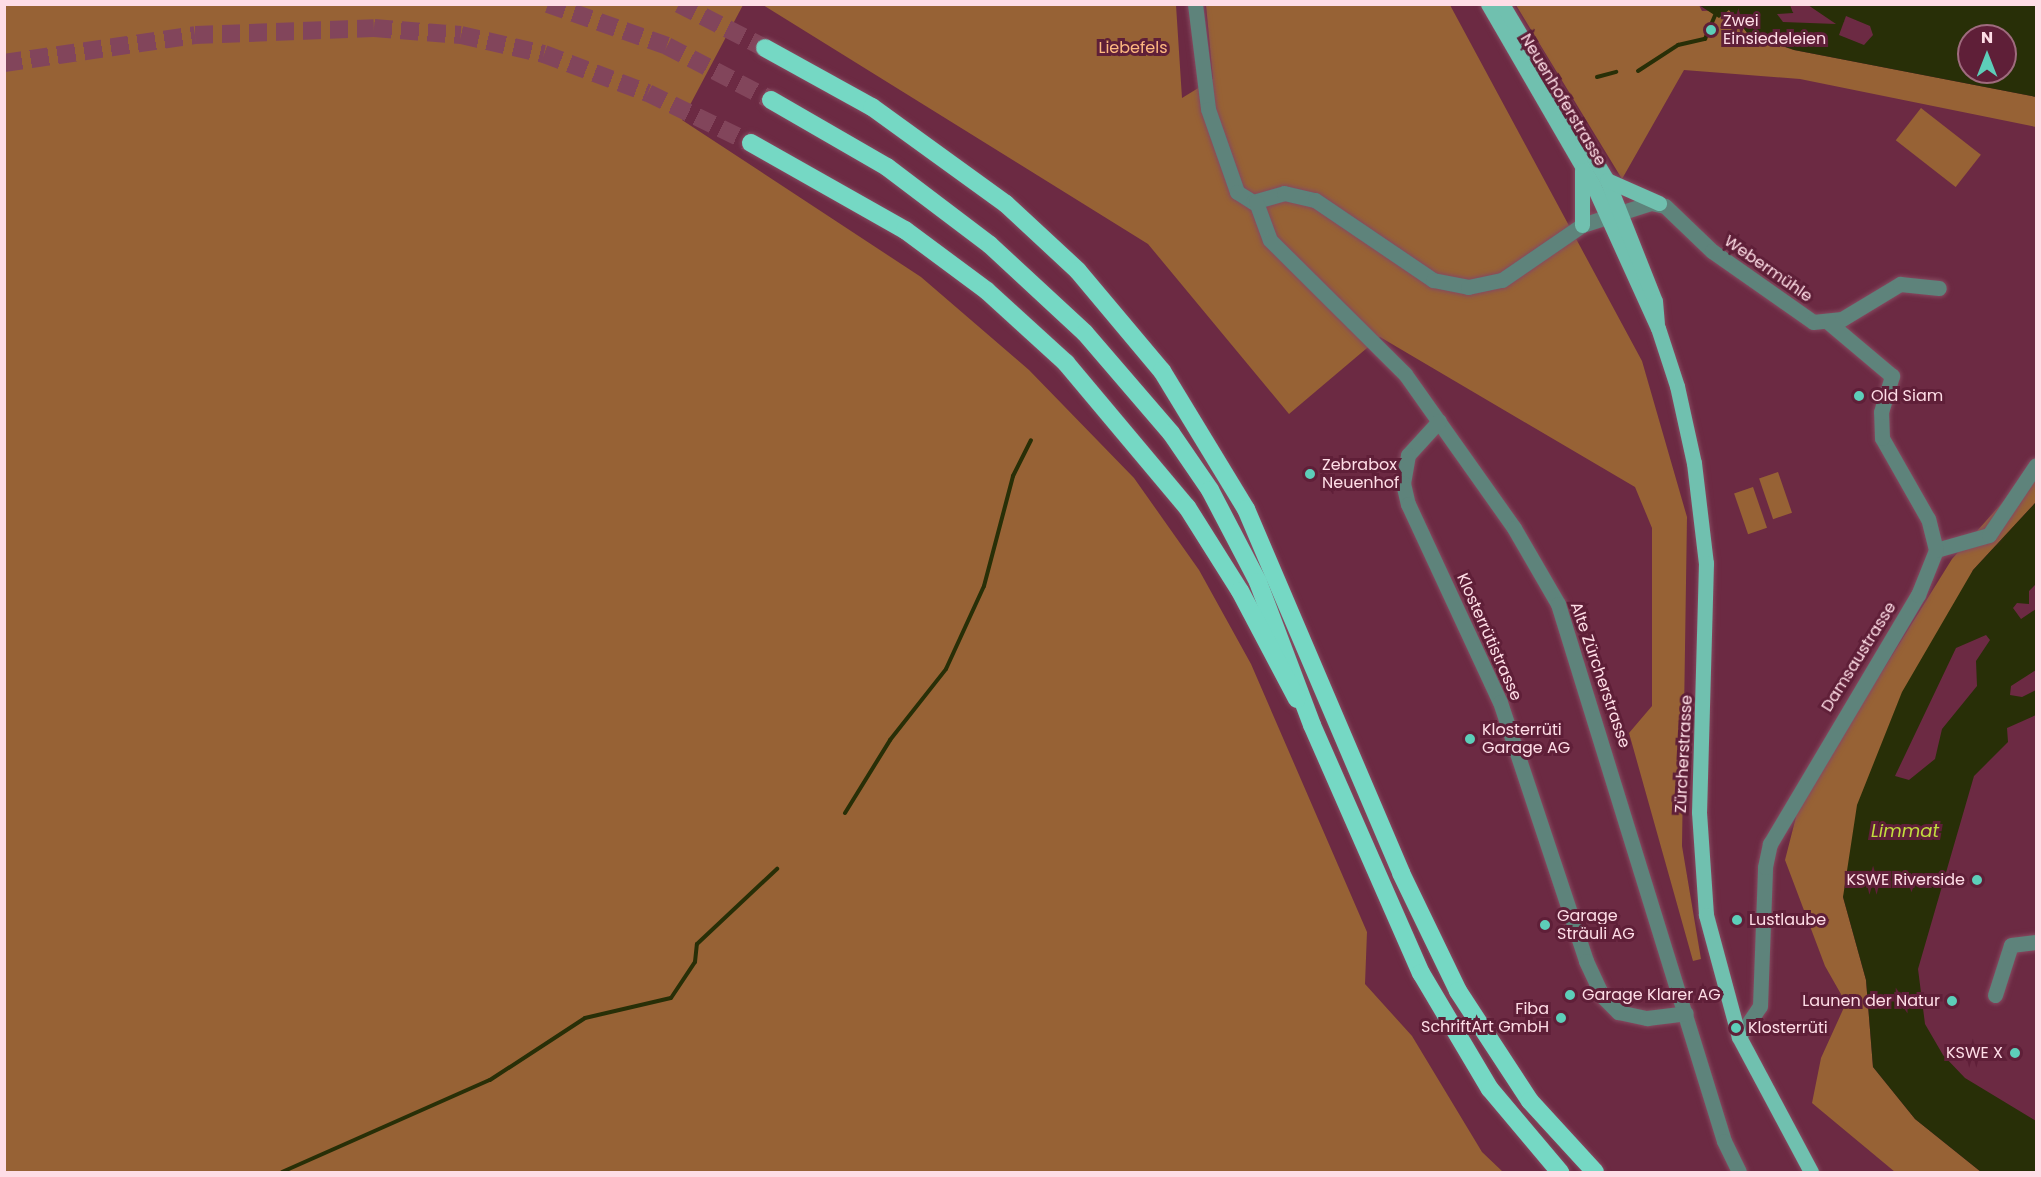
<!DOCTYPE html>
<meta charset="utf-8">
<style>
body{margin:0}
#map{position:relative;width:2041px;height:1177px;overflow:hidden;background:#6c2a43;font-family:Poppins,sans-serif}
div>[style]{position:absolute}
.green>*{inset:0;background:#976235;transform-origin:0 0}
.water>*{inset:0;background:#282f07}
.stream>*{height:4px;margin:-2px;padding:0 2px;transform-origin:2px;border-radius:2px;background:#282f07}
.highway-tunnel>*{height:18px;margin-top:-9px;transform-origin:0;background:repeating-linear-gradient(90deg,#82455b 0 18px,transparent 0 27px)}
.roads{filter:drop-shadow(0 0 2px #864a60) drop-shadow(0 0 2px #864a60)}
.minor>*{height:15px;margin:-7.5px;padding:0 7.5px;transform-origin:7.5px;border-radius:7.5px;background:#5e837b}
.major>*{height:15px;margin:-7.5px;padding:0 7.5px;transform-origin:7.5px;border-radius:7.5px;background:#70c0af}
.highway>*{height:18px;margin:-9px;padding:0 9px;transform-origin:9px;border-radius:9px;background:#75d8c4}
.dots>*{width:16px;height:16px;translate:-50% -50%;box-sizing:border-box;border:3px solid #5f1f38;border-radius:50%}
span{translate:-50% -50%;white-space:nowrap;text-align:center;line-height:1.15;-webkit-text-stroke:6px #5f1f38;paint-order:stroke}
.poi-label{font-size:16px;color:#fedde6}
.left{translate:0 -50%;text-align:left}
.right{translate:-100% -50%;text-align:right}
.park-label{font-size:16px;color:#feb981}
.street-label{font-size:16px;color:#fedde6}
.water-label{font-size:18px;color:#c2de3e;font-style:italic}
.frame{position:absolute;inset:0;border:6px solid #fedde6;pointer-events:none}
.north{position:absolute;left:1957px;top:24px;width:60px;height:60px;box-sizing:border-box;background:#5f1f38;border:2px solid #9f6b7e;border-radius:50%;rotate:0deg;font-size:16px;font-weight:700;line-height:24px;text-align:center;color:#fedde6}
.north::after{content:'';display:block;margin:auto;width:21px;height:27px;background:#5dceb9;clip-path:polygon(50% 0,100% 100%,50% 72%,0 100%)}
</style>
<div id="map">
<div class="green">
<i style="clip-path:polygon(5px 4px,743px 5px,682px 120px,921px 277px,1029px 370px,1134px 478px,1199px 570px,1251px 664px,1367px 932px,1365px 984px,1412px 1036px,1482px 1152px,1503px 1172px,5px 1172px)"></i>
<i style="clip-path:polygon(763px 5px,1176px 5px,1182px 98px,1213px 79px,1206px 5px,1450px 5px,1642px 361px,1687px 517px,1682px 846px,1701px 959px,1693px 961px,1629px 733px,1652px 706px,1652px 528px,1635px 487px,1380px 337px,1289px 414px,1148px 244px)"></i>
<i style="clip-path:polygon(1516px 5px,1699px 5px,1702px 11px,1729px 10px,1748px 34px,1794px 50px,2036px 97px,2036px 127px,1800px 79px,1684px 70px,1622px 179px)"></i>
<i style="left:1921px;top:108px;width:76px;height:41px;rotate:38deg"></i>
<i style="clip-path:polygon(2036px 465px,2036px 502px,1973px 570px,1843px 897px,1866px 980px,1873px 1067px,1915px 1119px,1981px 1172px,1895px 1172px,1812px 1103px,1821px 1058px,1846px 1003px,1825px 966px,1785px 860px,1799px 805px,1952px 559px)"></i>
<i style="left:1778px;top:472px;width:43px;height:20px;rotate:71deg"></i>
<i style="left:1753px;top:487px;width:43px;height:20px;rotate:71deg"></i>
</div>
<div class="water">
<i style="clip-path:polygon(evenodd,1699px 5px,1790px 5px,1793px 13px,1777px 14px,1783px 22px,1836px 24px,1808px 5px,2036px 5px,2036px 97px,1794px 50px,1748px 34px,1729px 10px,1719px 18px,1699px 5px,1846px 16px,1870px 26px,1873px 35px,1864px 45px,1839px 35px,1846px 16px,1699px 5px,1969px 36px,2005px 36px,2005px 72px,1969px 72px,1969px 36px)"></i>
<i style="clip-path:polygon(evenodd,2036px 502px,2036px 584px,2029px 591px,2029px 604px,2017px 603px,2013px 608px,2021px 619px,2036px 609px,2036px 670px,2011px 686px,2010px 695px,2022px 697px,2036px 690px,2036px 715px,2007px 728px,2008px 742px,1974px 776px,1918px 969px,1925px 1024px,1943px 1055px,1965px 1078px,2036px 1121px,2036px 1172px,1981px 1172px,1915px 1119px,1873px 1067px,1866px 980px,1843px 897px,1857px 805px,1902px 692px,1973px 570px,2036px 502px,1986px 635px,1990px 640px,1976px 661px,1977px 686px,1942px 729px,1935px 759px,1909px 780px,1895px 776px,1956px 648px,1986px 635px)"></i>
</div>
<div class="stream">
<i style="left:1638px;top:71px;width:48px;rotate:-33deg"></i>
<i style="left:1678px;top:45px;width:28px;rotate:-13deg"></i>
<i style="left:1705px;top:39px;width:38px;rotate:-67deg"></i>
<i style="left:1597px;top:77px;width:20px;rotate:-15deg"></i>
<i style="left:845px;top:813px;width:86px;rotate:-58.3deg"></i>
<i style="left:890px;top:740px;width:90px;rotate:-51.7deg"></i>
<i style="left:946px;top:669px;width:91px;rotate:-65.4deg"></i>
<i style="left:984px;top:586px;width:114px;rotate:-75.2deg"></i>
<i style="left:1013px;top:476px;width:40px;rotate:-63.4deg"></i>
<i style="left:282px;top:1172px;width:227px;rotate:-23.9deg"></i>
<i style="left:490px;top:1080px;width:113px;rotate:-33.1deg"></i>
<i style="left:585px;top:1018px;width:88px;rotate:-13.1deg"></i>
<i style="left:671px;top:998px;width:43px;rotate:-56.3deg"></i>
<i style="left:695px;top:962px;width:18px;rotate:-84deg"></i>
<i style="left:697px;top:944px;width:110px;rotate:-43.2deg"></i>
</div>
<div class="highway-tunnel">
<i style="left:548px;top:4px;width:126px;rotate:19.4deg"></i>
<i style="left:667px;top:46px;width:117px;rotate:27.4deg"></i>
<i style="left:679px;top:4px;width:97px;rotate:27.1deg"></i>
<i style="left:4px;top:63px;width:193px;rotate:-8.3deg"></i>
<i style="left:195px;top:35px;width:179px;rotate:-2.2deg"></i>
<i style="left:374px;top:28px;width:87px;rotate:4.6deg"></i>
<i style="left:461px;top:35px;width:85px;rotate:12.9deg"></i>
<i style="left:544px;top:54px;width:111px;rotate:20.6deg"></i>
<i style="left:648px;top:93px;width:114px;rotate:25.9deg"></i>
</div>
<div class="roads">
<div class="minor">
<i style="left:1195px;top:4px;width:106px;rotate:82.9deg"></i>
<i style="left:1208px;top:109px;width:88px;rotate:70.7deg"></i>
<i style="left:1237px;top:192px;width:19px;rotate:32deg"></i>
<i style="left:1253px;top:202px;width:32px;rotate:-16deg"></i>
<i style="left:1284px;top:193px;width:32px;rotate:13deg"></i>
<i style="left:1315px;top:200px;width:143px;rotate:34.1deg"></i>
<i style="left:1433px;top:280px;width:36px;rotate:11deg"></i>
<i style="left:1468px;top:287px;width:35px;rotate:-12deg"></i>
<i style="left:1502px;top:280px;width:97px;rotate:-34.5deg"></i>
<i style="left:1582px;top:225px;width:72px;rotate:-17.7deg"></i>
<i style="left:1651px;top:203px;width:14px;rotate:12deg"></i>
<i style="left:1665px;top:206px;width:65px;rotate:43.8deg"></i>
<i style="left:1712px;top:251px;width:123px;rotate:35.1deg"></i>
<i style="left:1813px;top:322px;width:29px;rotate:-6deg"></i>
<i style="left:1842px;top:319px;width:68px;rotate:-31.1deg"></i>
<i style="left:1900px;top:284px;width:39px;rotate:6deg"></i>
<i style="left:1256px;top:202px;width:40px;rotate:69.8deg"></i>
<i style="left:1270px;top:240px;width:190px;rotate:44.8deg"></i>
<i style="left:1405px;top:374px;width:189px;rotate:54.7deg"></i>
<i style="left:1514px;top:528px;width:88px;rotate:59.9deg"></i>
<i style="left:1558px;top:604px;width:562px;rotate:72.82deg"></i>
<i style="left:1724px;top:1141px;width:34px;rotate:64deg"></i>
<i style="left:1439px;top:421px;width:46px;rotate:132.4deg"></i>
<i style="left:1408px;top:455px;width:28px;rotate:100deg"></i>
<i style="left:1403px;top:483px;width:22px;rotate:77deg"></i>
<i style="left:1408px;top:504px;width:218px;rotate:65.1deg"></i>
<i style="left:1500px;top:702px;width:273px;rotate:71.6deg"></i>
<i style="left:1586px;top:961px;width:38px;rotate:65deg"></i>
<i style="left:1602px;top:996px;width:23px;rotate:45deg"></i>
<i style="left:1618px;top:1012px;width:30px;rotate:12deg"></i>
<i style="left:1647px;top:1018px;width:39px;rotate:-7deg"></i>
<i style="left:1936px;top:550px;width:55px;rotate:-15.8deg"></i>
<i style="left:1989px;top:535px;width:84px;rotate:-56.1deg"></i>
<i style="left:1995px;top:995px;width:52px;rotate:-72.3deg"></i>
<i style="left:2011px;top:945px;width:25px;rotate:-7deg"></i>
<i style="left:1739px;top:1037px;width:37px;rotate:-56deg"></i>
<i style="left:1760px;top:1006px;width:139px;rotate:-87.9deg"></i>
<i style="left:1765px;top:867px;width:24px;rotate:-78deg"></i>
<i style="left:1770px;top:844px;width:290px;rotate:-59.3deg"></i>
<i style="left:1918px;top:595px;width:48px;rotate:-68.2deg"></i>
<i style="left:1936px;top:550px;width:32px;rotate:-104deg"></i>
<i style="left:1928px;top:519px;width:93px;rotate:-119.6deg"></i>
<i style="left:1882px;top:438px;width:26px;rotate:-92deg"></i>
<i style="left:1881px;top:412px;width:38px;rotate:-73deg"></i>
<i style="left:1892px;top:376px;width:84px;rotate:-139.8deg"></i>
</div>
<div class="major">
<i style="left:1488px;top:4px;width:209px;rotate:59.9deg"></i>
<i style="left:1593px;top:185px;width:157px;rotate:65.6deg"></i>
<i style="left:1658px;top:328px;width:61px;rotate:71.9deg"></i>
<i style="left:1677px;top:386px;width:79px;rotate:77.6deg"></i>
<i style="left:1694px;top:463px;width:101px;rotate:83.2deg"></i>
<i style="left:1706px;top:563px;width:249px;rotate:91.6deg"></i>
<i style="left:1699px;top:812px;width:103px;rotate:86.1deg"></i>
<i style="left:1706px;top:915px;width:126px;rotate:74.9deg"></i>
<i style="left:1739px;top:1037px;width:153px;rotate:61.9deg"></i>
<i style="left:1502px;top:4px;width:205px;rotate:59.2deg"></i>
<i style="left:1607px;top:180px;width:130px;rotate:68.4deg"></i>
<i style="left:1655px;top:301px;width:22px;rotate:85deg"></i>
<i style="left:1607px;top:180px;width:57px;rotate:23.9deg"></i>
<i style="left:1582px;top:225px;width:55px;rotate:-90deg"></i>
</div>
<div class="highway">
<i style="left:765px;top:48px;width:122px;rotate:28.9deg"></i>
<i style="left:872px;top:107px;width:165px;rotate:35.9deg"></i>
<i style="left:1006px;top:204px;width:98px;rotate:42.9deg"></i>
<i style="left:1078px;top:271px;width:131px;rotate:50deg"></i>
<i style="left:1162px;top:371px;width:162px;rotate:58.7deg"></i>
<i style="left:1246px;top:509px;width:396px;rotate:66.9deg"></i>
<i style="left:1401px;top:873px;width:131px;rotate:64.2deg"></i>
<i style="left:1458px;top:991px;width:131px;rotate:56.8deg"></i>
<i style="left:1530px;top:1101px;width:96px;rotate:47.5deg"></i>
<i style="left:771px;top:100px;width:134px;rotate:30deg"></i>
<i style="left:887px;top:167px;width:129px;rotate:37.1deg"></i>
<i style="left:990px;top:245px;width:129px;rotate:42.8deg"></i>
<i style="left:1085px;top:333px;width:132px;rotate:49.3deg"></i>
<i style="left:1171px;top:433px;width:69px;rotate:55.6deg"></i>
<i style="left:1210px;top:490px;width:104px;rotate:62.4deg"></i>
<i style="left:1258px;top:582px;width:153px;rotate:69.3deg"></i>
<i style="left:1312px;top:725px;width:271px;rotate:66.3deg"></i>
<i style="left:1421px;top:973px;width:135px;rotate:59.3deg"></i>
<i style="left:1490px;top:1089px;width:109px;rotate:49.9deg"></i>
<i style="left:751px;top:143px;width:177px;rotate:29.5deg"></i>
<i style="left:905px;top:230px;width:102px;rotate:36.6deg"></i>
<i style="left:987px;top:291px;width:107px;rotate:42.3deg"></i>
<i style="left:1066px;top:363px;width:188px;rotate:50deg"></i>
<i style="left:1187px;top:507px;width:99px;rotate:57.8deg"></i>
<i style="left:1240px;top:591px;width:122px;rotate:62.2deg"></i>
</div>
</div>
<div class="dots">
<i style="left:1711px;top:30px;background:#5dceb9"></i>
<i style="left:1859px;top:396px;background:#5dceb9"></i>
<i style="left:1310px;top:474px;background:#5dceb9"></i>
<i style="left:1470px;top:739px;background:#5dceb9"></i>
<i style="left:1977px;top:880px;background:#5dceb9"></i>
<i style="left:1737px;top:920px;background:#5dceb9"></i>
<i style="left:1545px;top:925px;background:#5dceb9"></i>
<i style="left:1570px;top:995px;background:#5dceb9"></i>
<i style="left:1952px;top:1001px;background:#5dceb9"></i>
<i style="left:1561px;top:1018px;background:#5dceb9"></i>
<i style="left:1736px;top:1028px;background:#5dceb9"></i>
<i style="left:2015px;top:1053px;background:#5dceb9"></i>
</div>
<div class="poi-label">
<span class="left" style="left:1723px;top:30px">Zwei<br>Einsiedeleien</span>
<span class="left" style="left:1871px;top:396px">Old Siam</span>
<span class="left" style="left:1322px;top:474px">Zebrabox<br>Neuenhof</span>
<span class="left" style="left:1482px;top:739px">Klosterrüti<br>Garage AG</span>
<span class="right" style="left:1965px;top:880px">KSWE Riverside</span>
<span class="left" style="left:1557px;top:925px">Garage<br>Sträuli AG</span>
<span class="left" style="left:1749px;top:920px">Lustlaube</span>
<span class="left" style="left:1582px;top:995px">Garage Klarer AG</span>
<span class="right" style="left:1940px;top:1001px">Launen der Natur</span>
<span class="right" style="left:1549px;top:1018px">Fiba<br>SchriftArt GmbH</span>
<span class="left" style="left:1748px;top:1028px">Klosterrüti</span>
<span class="right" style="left:2003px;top:1053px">KSWE X</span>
</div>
<div class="park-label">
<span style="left:1133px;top:48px">Liebefels</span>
</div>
<div class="street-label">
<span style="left:1563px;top:100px;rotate:59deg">Neuenhoferstrasse</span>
<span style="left:1768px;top:269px;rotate:35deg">Webermühle</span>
<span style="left:1489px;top:637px;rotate:66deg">Klosterrütistrasse</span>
<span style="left:1859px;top:657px;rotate:-58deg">Damsaustrasse</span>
<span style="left:1600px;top:675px;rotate:71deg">Alte Zürcherstrasse</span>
<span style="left:1684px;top:754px;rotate:-87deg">Zürcherstrasse</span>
</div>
<div class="water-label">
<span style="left:1905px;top:831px">Limmat</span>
</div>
<div class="frame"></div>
<div class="north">N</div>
</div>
